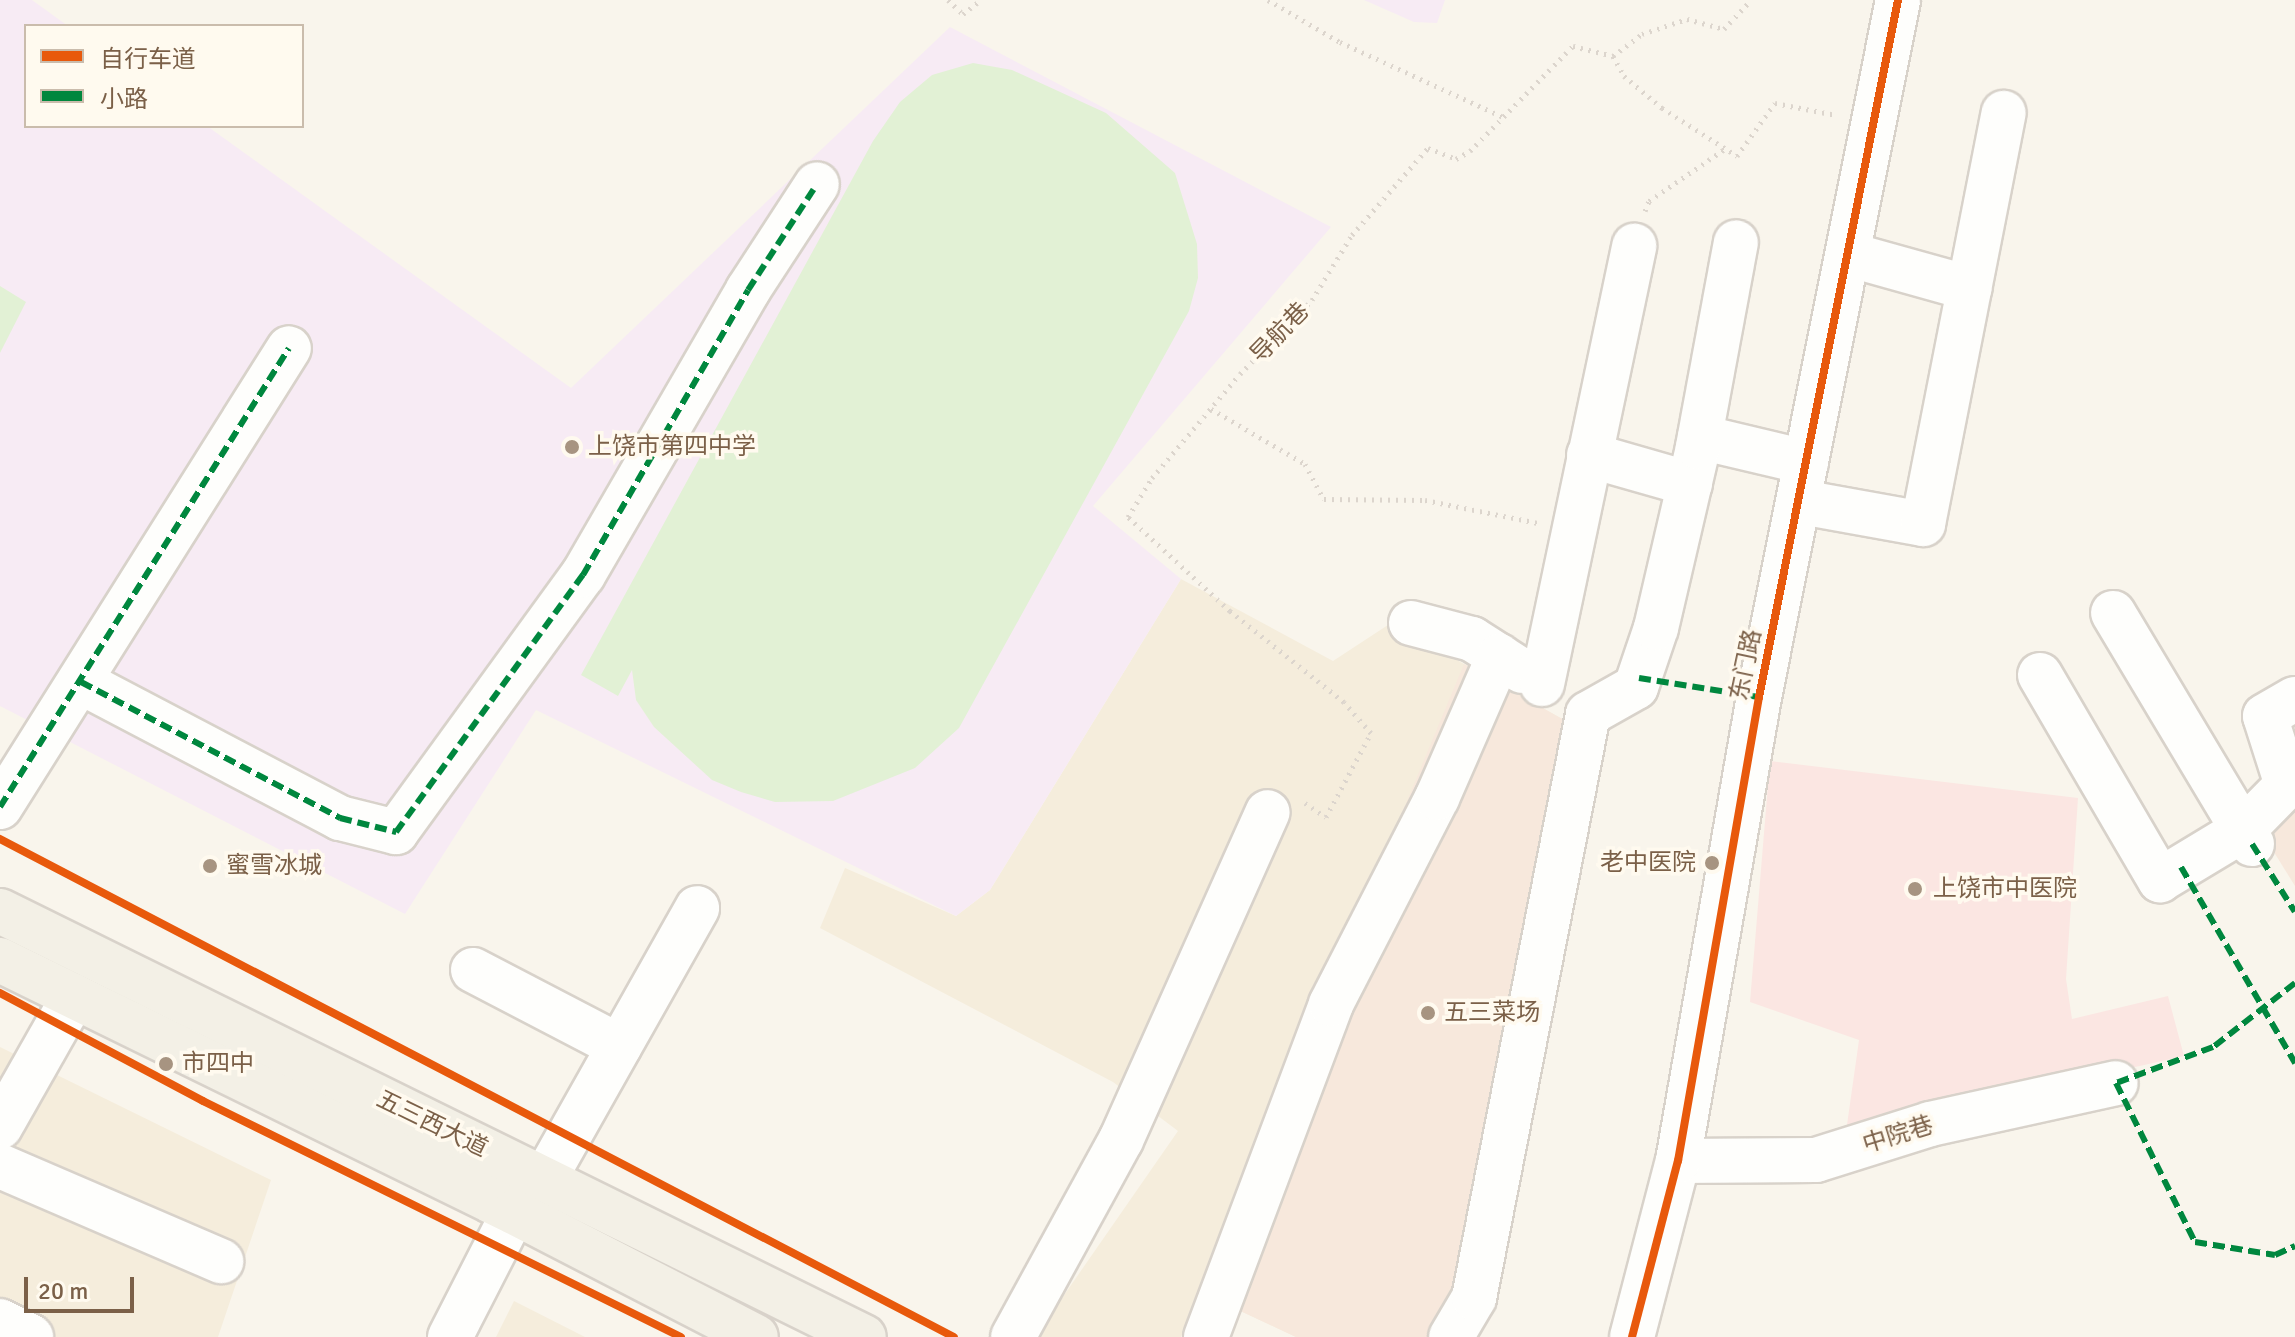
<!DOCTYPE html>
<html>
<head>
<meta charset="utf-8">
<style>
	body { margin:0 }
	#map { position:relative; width:2295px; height:1337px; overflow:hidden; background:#f9f5ec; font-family:Signika,"Noto Sans SC",sans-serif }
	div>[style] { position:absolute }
	.residential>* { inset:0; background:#f5eddc }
	.commercial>* { inset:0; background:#f7e8dc }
	.education>* { inset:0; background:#f7ebf4 }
	.medical>* { inset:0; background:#fbe6e2 }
	.green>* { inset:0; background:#e2f1d5 }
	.path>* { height:5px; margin-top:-2.5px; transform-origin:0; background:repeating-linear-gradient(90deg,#dcd5cd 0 2px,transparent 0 8px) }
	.roads { filter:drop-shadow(2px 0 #d8d2ca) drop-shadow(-2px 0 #d8d2ca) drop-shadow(0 2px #d8d2ca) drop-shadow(0 -2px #d8d2ca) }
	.minor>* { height:44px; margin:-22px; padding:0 22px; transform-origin:22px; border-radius:22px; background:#fefefc }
	.major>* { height:44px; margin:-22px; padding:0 22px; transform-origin:22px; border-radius:22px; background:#f3f0e6 }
	.quiet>* { height:6px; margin-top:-3px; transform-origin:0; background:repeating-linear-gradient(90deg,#00873e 0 12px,transparent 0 18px) }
	.cycleway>* { height:8px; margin:-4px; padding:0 4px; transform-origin:4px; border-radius:4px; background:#e8590c }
	.dots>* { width:22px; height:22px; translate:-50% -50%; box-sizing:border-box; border:4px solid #fffaef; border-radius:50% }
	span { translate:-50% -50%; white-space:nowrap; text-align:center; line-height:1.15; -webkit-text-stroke:7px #fffaef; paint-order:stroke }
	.street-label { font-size:24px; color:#7b6048 }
	.poi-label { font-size:24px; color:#7b6048 }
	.left { translate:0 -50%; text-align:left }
	.right { translate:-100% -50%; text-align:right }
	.legend { position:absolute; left:24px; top:24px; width:280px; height:104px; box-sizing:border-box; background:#fffaef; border:2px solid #cabcac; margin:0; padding:10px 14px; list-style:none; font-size:24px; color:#7b6048 }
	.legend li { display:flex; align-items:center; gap:16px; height:40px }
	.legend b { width:40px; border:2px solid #cabcac }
	.scale { position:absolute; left:24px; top:1277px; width:110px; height:36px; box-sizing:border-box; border:4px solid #7b6048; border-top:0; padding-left:10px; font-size:24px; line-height:28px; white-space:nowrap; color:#7b6048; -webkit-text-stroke:6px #fffaef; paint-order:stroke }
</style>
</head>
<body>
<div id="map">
	<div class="residential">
		<i style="clip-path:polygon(1181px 579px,1333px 661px,1391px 623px,1589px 734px,1477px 1337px,1296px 1337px,1202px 1293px,1181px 1337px,1035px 1337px,1178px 1131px,1113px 1082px,820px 928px,845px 868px,956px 916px,990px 890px)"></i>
		<i style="clip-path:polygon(0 1047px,271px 1180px,218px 1337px,0 1337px)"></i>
		<i style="clip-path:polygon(514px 1301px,585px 1337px,496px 1337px)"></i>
	</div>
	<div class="commercial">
		<i style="clip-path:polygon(1464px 664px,1589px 734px,1477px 1337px,1296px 1337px,1202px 1293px)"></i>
		<i style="clip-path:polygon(2295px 785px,2295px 886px,2264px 836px)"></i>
	</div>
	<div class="education">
		<i style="clip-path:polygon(0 0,32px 0,68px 26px,26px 26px,26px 126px,207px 126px,571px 388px,950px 27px,1331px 227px,1093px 506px,1181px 579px,990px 890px,956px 916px,536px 710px,405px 914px,0 706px)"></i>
		<i style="clip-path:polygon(1364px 0,1445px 0,1437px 23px,1414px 22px)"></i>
	</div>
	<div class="medical">
		<i style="clip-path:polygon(1770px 761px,2078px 798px,2066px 979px,2072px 1019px,2168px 996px,2184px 1056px,1846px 1132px,1859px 1040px,1750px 1002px)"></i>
	</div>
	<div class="green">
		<i style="clip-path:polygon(973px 63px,1012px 70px,1106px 113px,1175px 173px,1197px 244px,1198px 278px,1189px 311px,959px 728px,915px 768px,833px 801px,775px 802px,741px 792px,712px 780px,654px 727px,636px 700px,632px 670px,618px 696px,581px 675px,873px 141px,900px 102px,932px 75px)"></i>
		<i style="clip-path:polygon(0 286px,26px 302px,0 353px)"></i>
	</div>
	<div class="path">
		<i style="left:948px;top:0;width:21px;rotate:43deg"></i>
		<i style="left:963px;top:14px;width:23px;rotate:-38deg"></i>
		<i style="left:1268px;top:0;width:83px;rotate:30.3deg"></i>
		<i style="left:1340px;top:42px;width:182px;rotate:24.7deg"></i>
		<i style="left:1613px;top:56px;width:36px;rotate:-37deg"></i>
		<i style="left:1642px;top:34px;width:47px;rotate:-18.4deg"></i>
		<i style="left:1687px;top:19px;width:38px;rotate:15deg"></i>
		<i style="left:1724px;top:29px;width:40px;rotate:-47deg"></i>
		<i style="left:1645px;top:211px;width:11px;rotate:-68deg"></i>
		<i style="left:1649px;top:201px;width:93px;rotate:-34.5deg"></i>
		<i style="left:1211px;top:409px;width:109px;rotate:30.3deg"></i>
		<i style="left:1305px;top:464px;width:40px;rotate:62deg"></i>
		<i style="left:1324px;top:499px;width:101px;rotate:0.6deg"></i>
		<i style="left:1425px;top:500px;width:115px;rotate:11.5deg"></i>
		<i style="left:1305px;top:803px;width:25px;rotate:34deg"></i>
		<i style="left:1326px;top:817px;width:95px;rotate:-61.8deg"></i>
		<i style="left:1371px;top:733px;width:41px;rotate:-131.1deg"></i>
		<i style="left:1344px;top:702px;width:146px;rotate:-141.4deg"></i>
		<i style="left:1230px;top:611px;width:139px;rotate:-137.3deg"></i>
		<i style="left:1128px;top:517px;width:46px;rotate:-58.4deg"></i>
		<i style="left:1152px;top:478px;width:136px;rotate:-49.8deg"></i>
		<i style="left:1240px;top:374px;width:103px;rotate:-45.8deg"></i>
		<i style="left:1312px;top:300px;width:76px;rotate:-58.4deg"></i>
		<i style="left:1352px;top:235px;width:116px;rotate:-48.9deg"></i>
		<i style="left:1428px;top:148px;width:30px;rotate:21deg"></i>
		<i style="left:1456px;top:159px;width:16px;rotate:-30deg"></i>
		<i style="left:1470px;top:151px;width:147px;rotate:-45.6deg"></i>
		<i style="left:1573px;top:46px;width:41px;rotate:14deg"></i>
		<i style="left:1613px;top:56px;width:23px;rotate:61deg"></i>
		<i style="left:1624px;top:76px;width:50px;rotate:40.1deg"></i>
		<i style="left:1662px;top:108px;width:89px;rotate:32.6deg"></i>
		<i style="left:1737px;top:156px;width:65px;rotate:-54.4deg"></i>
		<i style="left:1775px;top:103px;width:62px;rotate:11.1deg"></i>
	</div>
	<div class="roads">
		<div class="minor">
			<i style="left:1851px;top:255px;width:123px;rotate:15.6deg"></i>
			<i style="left:1700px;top:437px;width:109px;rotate:13.3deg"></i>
			<i style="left:1589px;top:455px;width:105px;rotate:16deg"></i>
			<i style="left:1801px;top:502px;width:124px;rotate:10.2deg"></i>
			<i style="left:1923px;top:524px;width:419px;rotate:-78.9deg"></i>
			<i style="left:1411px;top:623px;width:63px;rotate:14.7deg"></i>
			<i style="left:1472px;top:639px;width:59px;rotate:32.6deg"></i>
			<i style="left:2040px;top:675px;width:238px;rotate:59.7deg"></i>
			<i style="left:2160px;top:880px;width:97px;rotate:-31.1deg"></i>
			<i style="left:2243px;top:830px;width:253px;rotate:-120.9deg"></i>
			<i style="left:81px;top:682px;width:293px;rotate:27.7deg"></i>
			<i style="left:340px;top:818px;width:58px;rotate:14deg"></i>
			<i style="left:396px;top:832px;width:318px;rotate:-54deg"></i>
			<i style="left:583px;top:575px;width:329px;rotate:-59.9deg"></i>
			<i style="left:748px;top:290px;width:126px;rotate:-56.9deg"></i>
			<i style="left:1542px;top:684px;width:448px;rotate:-78.1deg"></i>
			<i style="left:0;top:807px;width:542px;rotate:-57.8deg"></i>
			<i style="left:2252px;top:844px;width:17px;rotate:-123deg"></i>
			<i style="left:2243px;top:830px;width:63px;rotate:-45.6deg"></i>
			<i style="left:2287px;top:785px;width:72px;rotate:-107.7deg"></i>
			<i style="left:2265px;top:716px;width:34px;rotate:-30deg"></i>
			<i style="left:473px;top:970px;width:165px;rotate:27.5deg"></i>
			<i style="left:0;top:1127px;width:150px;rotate:-60.5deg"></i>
			<i style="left:1678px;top:1161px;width:138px;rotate:-0.4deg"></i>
			<i style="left:1816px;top:1160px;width:120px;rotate:-17.5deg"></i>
			<i style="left:1930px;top:1124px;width:190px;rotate:-12.4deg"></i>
			<i style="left:0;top:1166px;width:241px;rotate:23.3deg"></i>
			<i style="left:544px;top:1180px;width:312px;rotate:-60.6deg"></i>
			<i style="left:0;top:1321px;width:35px;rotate:27deg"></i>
			<i style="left:450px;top:1337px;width:140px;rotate:-62.9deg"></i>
			<i style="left:1013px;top:1337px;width:225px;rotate:-61.3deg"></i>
			<i style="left:1121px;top:1140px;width:359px;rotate:-65.9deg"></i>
			<i style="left:1206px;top:1337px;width:356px;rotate:-69.4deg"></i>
			<i style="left:1331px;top:1004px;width:232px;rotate:-62.8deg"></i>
			<i style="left:1437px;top:798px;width:155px;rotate:-66.4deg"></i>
			<i style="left:1451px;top:1337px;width:45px;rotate:-59.5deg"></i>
			<i style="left:1474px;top:1298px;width:595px;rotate:-78.95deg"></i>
			<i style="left:1588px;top:714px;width:55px;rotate:-29.4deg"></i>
			<i style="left:1636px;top:687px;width:62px;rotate:-71.3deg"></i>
			<i style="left:1656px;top:628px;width:186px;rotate:-76.9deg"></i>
			<i style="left:1698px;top:447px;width:208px;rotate:-79.5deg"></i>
			<i style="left:1632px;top:1337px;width:182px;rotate:-75.4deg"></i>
			<i style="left:1678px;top:1161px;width:471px;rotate:-80.1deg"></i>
			<i style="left:1759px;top:697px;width:711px;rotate:-78.72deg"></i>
		</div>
		<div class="major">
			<i style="left:0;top:911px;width:963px;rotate:26.25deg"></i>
			<i style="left:0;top:960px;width:572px;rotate:26.12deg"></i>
			<i style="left:514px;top:1212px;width:272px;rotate:27.3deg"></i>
		</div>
	</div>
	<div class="quiet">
		<i style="left:1639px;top:678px;width:121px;rotate:9deg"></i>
		<i style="left:81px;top:682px;width:293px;rotate:27.7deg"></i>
		<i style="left:340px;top:818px;width:58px;rotate:14deg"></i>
		<i style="left:396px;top:832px;width:318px;rotate:-54deg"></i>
		<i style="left:583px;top:575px;width:329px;rotate:-59.9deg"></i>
		<i style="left:748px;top:290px;width:126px;rotate:-56.9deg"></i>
		<i style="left:0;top:807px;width:542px;rotate:-57.8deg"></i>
		<i style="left:2252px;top:844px;width:80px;rotate:57.7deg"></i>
		<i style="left:2181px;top:867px;width:227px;rotate:59.8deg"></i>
		<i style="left:2295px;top:983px;width:104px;rotate:142deg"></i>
		<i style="left:2213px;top:1047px;width:103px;rotate:159.6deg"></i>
		<i style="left:2116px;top:1083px;width:178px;rotate:63.6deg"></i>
		<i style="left:2195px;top:1242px;width:81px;rotate:9.2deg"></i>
		<i style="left:2275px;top:1255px;width:22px;rotate:-24deg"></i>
	</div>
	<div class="cycleway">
		<i style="left:0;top:839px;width:1076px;rotate:27.57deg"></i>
		<i style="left:0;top:993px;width:230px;rotate:28deg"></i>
		<i style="left:203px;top:1101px;width:533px;rotate:26.28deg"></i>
		<i style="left:1632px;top:1337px;width:182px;rotate:-75.4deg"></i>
		<i style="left:1678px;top:1161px;width:471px;rotate:-80.1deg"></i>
		<i style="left:1759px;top:697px;width:711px;rotate:-78.72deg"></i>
	</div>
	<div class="dots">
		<i style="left:572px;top:447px;background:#a79481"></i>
		<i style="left:1712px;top:863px;background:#a79481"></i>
		<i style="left:210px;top:866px;background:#a79481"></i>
		<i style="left:1915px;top:889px;background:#a79481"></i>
		<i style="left:1428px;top:1013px;background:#a79481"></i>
		<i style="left:166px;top:1064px;background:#a79481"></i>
	</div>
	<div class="street-label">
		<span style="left:1280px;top:333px;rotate:-46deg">导航巷</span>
		<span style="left:1746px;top:665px;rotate:-78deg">东门路</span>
		<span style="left:432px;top:1124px;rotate:26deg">五三西大道</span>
		<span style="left:1898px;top:1135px;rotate:-17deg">中院巷</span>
	</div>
	<div class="poi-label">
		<span class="left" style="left:588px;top:447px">上饶市第四中学</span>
		<span class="right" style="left:1696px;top:863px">老中医院</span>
		<span class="left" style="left:226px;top:866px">蜜雪冰城</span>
		<span class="left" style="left:1933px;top:889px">上饶市中医院</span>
		<span class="left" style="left:1444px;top:1013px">五三菜场</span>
		<span class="left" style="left:182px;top:1064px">市四中</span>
	</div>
	<ul class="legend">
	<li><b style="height:10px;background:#e8590c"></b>自行车道</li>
	<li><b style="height:10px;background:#00873e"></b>小路</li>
	</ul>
	<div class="scale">20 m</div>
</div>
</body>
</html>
